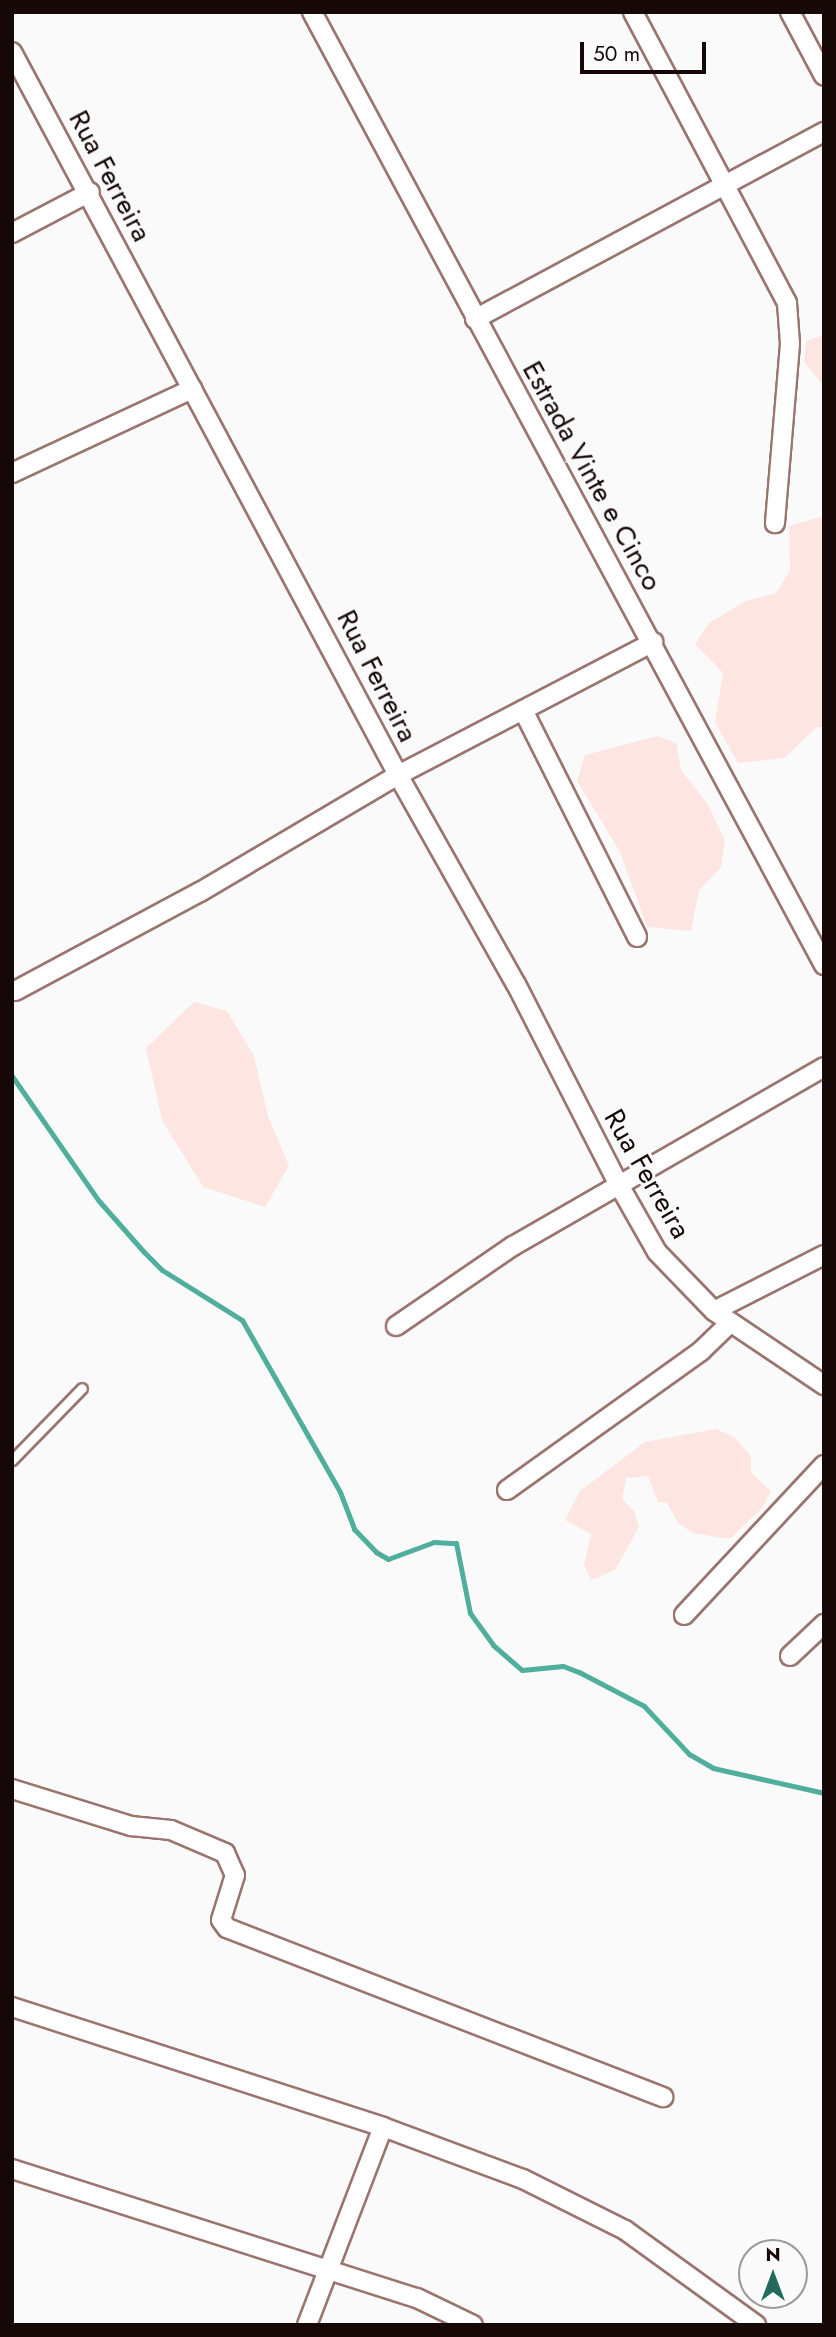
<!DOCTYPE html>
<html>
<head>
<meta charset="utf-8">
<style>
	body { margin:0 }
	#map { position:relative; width:836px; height:2337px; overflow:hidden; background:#fafafa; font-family:Jost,sans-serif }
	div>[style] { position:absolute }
	.green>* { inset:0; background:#fde6e2 }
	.stream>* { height:5px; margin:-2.5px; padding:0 2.5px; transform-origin:2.5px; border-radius:2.5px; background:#4fae9c }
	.roads { filter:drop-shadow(2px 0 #9a756f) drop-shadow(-2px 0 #9a756f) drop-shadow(0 2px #9a756f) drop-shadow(0 -2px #9a756f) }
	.lane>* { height:9px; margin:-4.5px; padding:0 4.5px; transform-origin:4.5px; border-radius:4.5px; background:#fff }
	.street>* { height:18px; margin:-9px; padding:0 9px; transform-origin:9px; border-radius:9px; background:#fff }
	span { translate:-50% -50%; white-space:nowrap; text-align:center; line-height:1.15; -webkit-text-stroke:6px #fafafa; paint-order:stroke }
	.street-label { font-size:28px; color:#150806 }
	.frame { position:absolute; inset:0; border:14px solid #150806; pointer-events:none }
	.north { position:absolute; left:738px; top:2239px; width:70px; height:70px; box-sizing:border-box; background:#fafafa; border:2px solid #9e9998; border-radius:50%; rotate:0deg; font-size:19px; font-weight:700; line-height:28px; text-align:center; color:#150806 }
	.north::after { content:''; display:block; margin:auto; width:24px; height:32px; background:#23695c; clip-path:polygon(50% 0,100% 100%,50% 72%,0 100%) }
	.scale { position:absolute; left:580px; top:42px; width:126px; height:32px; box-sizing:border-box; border:4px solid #150806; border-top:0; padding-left:9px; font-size:21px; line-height:24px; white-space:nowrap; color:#150806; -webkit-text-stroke:5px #fafafa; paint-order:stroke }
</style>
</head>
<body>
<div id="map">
	<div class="green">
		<i style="clip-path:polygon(824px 335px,824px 387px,804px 361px,806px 341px)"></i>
		<i style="clip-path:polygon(824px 516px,824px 727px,817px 727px,784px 758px,738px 763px,715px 722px,723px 673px,695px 644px,709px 623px,746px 601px,776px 593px,790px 571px,789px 526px)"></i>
		<i style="clip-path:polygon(657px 736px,676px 743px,681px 770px,707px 803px,725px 840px,721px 867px,699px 890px,691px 931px,647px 927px,620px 852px,577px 781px,585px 755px)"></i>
		<i style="clip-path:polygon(194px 1002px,227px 1011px,254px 1056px,268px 1116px,289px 1166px,265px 1207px,203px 1187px,162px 1120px,146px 1048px)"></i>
		<i style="clip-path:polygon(716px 1429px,735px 1438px,751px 1456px,751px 1473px,771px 1491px,763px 1507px,730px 1539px,693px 1533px,678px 1523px,667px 1503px,658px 1502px,648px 1476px,626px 1478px,622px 1499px,634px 1511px,639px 1527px,615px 1570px,591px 1580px,584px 1565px,591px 1534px,565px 1520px,580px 1491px,645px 1442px)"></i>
	</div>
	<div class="stream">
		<i style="left:12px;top:1076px;width:152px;rotate:55.2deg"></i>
		<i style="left:99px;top:1201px;width:68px;rotate:48.6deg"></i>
		<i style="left:144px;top:1252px;width:25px;rotate:45deg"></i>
		<i style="left:162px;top:1270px;width:94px;rotate:32deg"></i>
		<i style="left:242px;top:1320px;width:198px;rotate:60.3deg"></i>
		<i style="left:340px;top:1492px;width:40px;rotate:69deg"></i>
		<i style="left:354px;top:1529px;width:32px;rotate:46deg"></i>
		<i style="left:376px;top:1552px;width:14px;rotate:30deg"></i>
		<i style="left:388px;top:1559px;width:49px;rotate:-20.3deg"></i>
		<i style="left:434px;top:1542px;width:22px;rotate:3deg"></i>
		<i style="left:456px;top:1543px;width:71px;rotate:78.7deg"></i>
		<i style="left:470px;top:1613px;width:39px;rotate:54deg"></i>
		<i style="left:493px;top:1645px;width:38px;rotate:41deg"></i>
		<i style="left:522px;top:1670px;width:41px;rotate:-5.6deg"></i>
		<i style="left:563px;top:1666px;width:17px;rotate:21deg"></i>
		<i style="left:579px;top:1672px;width:73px;rotate:27.6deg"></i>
		<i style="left:644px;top:1706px;width:66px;rotate:46.8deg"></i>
		<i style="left:689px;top:1754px;width:28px;rotate:30deg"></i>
		<i style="left:713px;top:1768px;width:114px;rotate:12.7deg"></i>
	</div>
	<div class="roads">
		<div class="lane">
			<i style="left:12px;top:1460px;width:100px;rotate:-45.8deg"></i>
		</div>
		<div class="street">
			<i style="left:312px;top:12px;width:1082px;rotate:61.75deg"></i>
			<i style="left:633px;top:12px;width:329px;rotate:62.1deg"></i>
			<i style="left:787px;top:303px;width:41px;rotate:85.8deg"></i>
			<i style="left:790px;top:344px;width:180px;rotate:94.8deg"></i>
			<i style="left:790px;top:12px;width:72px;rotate:62deg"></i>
			<i style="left:12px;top:52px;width:820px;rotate:61.9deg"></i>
			<i style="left:398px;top:775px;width:240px;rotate:60.6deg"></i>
			<i style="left:516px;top:984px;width:226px;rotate:62.9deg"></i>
			<i style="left:619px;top:1185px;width:77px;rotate:60.4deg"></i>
			<i style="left:657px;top:1252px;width:82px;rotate:46deg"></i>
			<i style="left:12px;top:233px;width:88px;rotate:-27.7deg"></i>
			<i style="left:475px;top:319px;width:396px;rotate:-28.2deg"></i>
			<i style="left:12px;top:473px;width:199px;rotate:-25deg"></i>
			<i style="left:523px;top:710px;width:254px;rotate:63.3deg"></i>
			<i style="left:15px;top:991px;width:210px;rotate:-28.2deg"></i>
			<i style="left:200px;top:892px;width:230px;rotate:-30.6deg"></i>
			<i style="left:398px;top:775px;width:288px;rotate:-27.5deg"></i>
			<i style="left:824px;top:1255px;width:123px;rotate:153deg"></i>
			<i style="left:714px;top:1311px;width:133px;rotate:33.9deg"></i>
			<i style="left:396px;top:1326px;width:142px;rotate:-34.4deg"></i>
			<i style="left:513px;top:1246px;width:359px;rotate:-29.9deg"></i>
			<i style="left:507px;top:1490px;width:239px;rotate:-35.6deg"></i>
			<i style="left:701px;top:1351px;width:40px;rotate:-44deg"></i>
			<i style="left:684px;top:1615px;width:205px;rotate:-47deg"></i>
			<i style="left:790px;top:1656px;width:47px;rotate:-43.3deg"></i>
			<i style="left:12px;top:1789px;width:125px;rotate:17.3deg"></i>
			<i style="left:131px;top:1826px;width:40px;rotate:5.7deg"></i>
			<i style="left:171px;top:1830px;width:59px;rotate:23.1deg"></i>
			<i style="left:225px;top:1853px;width:24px;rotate:66deg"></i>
			<i style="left:235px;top:1875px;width:47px;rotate:107.3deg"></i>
			<i style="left:221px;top:1920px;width:10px;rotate:53deg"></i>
			<i style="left:227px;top:1928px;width:468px;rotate:21.2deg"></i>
			<i style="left:12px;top:2007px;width:390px;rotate:17.9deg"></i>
			<i style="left:383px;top:2127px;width:149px;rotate:20.4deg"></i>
			<i style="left:523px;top:2179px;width:114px;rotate:26.6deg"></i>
			<i style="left:625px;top:2230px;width:162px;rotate:35.9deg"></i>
			<i style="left:12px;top:2169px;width:425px;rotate:17.7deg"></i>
			<i style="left:417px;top:2298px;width:62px;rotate:25.7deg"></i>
			<i style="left:307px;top:2325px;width:212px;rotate:-69deg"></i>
		</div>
	</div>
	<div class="street-label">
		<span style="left:110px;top:176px;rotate:62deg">Rua Ferreira</span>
		<span style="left:592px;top:476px;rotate:61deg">Estrada Vinte e Cinco</span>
		<span style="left:377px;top:676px;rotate:63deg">Rua Ferreira</span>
		<span style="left:647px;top:1174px;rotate:60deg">Rua Ferreira</span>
	</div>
	<div class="frame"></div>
	<div class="north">N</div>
	<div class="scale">50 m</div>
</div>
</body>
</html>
